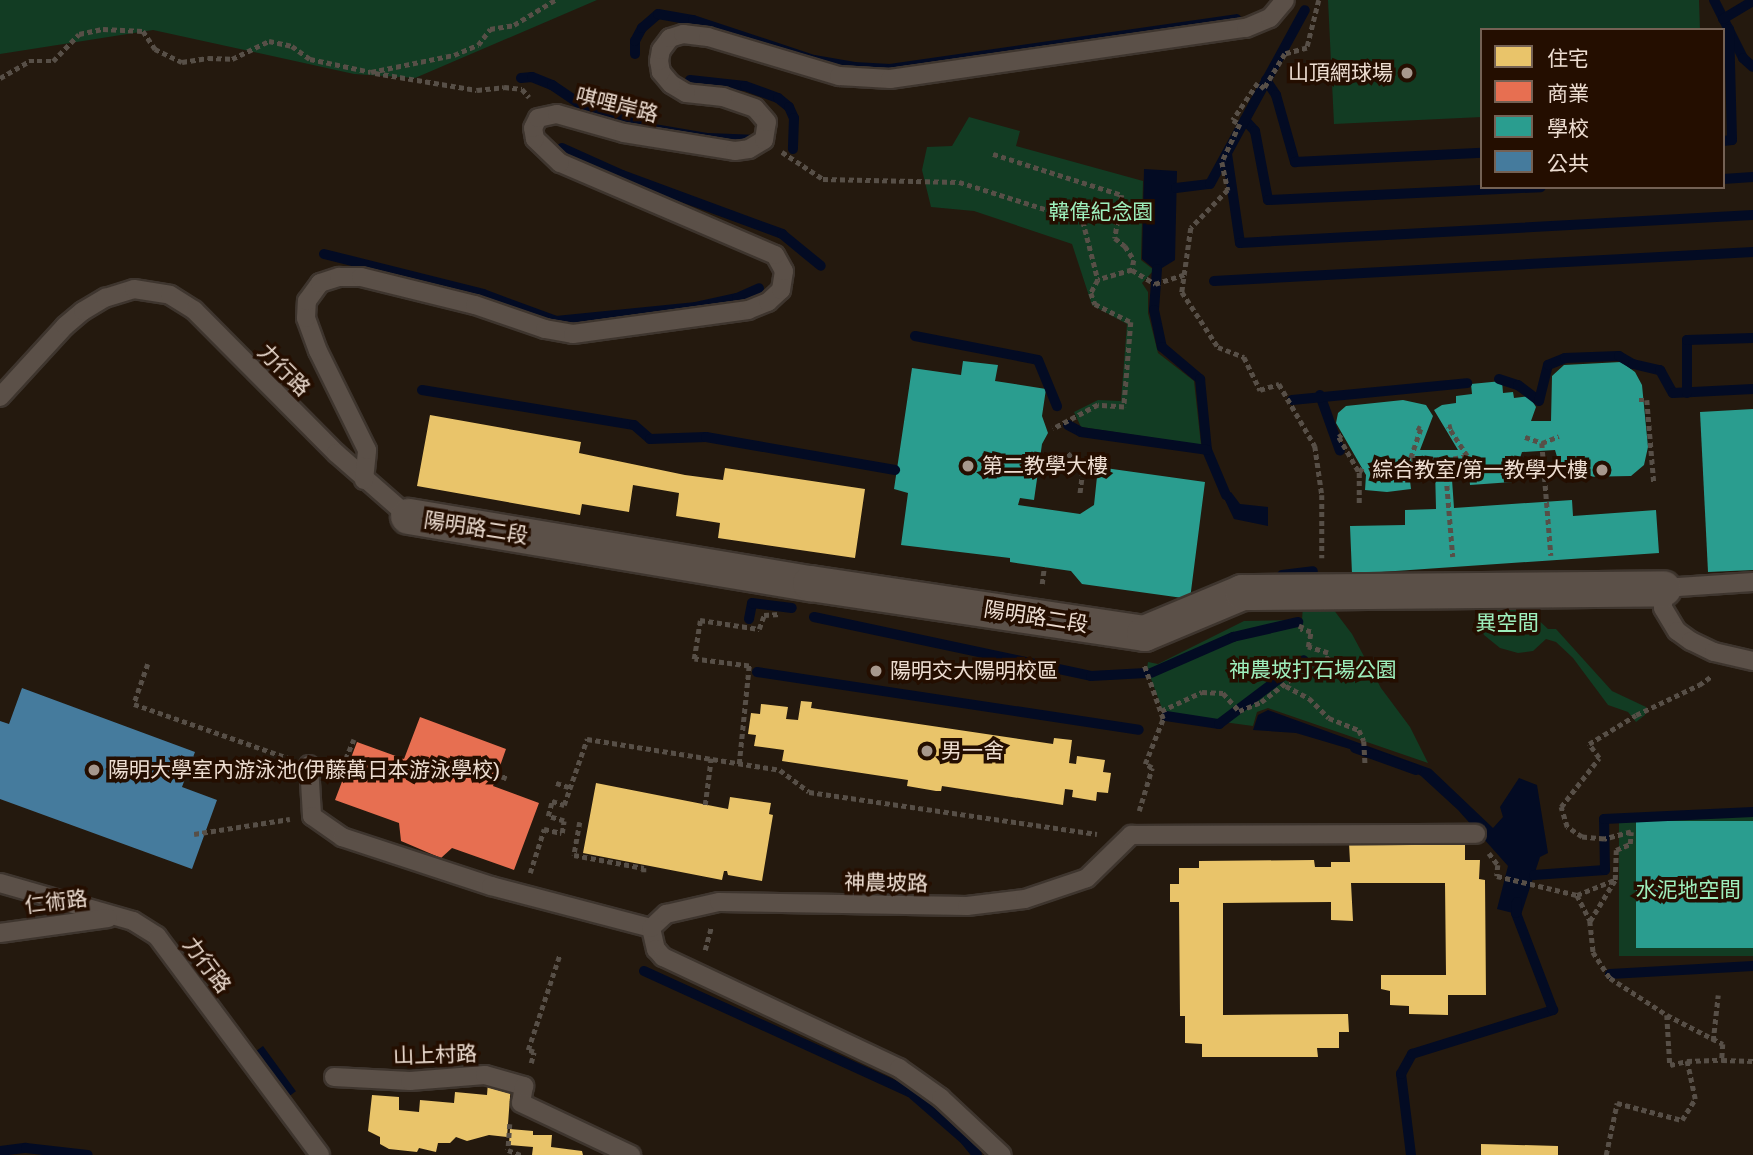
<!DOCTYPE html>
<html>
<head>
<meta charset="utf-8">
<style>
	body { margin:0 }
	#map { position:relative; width:1753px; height:1155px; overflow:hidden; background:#24190e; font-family:Arial,"Noto Sans TC",sans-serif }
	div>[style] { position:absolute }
	.green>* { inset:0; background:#123c23; transform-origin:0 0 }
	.water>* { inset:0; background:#030b23; transform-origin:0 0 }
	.homes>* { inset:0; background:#e9c46a }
	.shops>* { inset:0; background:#e76f51 }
	.schools>* { inset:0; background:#2a9d8f; transform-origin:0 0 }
	.public>* { inset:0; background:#457b9d }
	.stream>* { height:10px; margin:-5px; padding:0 5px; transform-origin:5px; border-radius:5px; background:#030b23 }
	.path>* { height:4.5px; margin-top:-2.25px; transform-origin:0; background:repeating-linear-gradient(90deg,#574f47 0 5px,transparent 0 8.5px) }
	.roads { filter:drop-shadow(2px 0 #3e352e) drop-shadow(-2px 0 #3e352e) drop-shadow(0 2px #3e352e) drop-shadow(0 -2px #3e352e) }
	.lane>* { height:18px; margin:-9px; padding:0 9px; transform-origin:9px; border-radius:9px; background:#5b5048 }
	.street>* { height:35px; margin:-17.5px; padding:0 17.5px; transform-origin:17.5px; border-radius:17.5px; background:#5b5048 }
	.dots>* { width:19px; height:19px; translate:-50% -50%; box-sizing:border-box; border:4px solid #240e00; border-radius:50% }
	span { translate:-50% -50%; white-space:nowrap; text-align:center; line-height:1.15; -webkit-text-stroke:7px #240e00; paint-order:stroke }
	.poi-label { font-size:21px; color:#edddd1 }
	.right { translate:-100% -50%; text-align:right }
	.left { translate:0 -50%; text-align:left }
	.street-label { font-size:21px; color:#edddd1 }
	.park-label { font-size:21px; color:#9eefbc }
	.legend { position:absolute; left:1480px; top:28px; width:245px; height:161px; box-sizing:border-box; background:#240e00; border:2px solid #746154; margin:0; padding:9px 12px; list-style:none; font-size:21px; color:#edddd1 }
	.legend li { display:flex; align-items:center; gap:14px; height:35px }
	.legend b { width:35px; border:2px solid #746154 }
</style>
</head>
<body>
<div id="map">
	<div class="green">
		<i style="clip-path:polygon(0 0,597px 0,415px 78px,354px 74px,153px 30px,0 54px)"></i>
		<i style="clip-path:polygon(1328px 0,1699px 0,1700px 30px,1482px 30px,1482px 117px,1334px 124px)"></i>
		<i style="clip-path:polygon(969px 117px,1020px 131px,1016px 146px,1143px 181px,1141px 260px,1154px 270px,1142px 283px,1148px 292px,1148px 313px,1158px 353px,1194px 381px,1201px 445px,1081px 427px,1074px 412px,1098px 400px,1121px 401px,1127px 324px,1092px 305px,1072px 244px,974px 211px,931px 207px,922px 170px,927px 147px,952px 146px)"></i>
		<i style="clip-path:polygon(1534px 597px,1536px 611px,1532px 614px,1548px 629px,1556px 629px,1612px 691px,1646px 707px,1645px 715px,1636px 722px,1628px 712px,1608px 705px,1573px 658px,1556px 642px,1546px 639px,1533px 651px,1518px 653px,1500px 648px,1484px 635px,1480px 627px,1478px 599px)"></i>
		<i style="clip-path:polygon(1327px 601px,1352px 634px,1381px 688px,1410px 727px,1428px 763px,1268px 708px,1257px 712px,1253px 726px,1164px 714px,1147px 668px,1148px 662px,1158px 664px,1244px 621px,1302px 620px,1303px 605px)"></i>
		<i style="left:1753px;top:817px;width:139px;height:134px;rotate:90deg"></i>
	</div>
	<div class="water">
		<i style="clip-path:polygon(1144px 169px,1177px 171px,1175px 260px,1162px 268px,1154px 269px,1142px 259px)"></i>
		<i style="clip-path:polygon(1231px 492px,1240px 504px,1268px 507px,1268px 526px,1234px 519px,1223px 496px)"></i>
		<i style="clip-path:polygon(1268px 710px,1431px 769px,1493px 828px,1503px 817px,1500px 807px,1519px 778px,1537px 785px,1548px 853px,1540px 857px,1521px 915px,1497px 909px,1508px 866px,1458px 810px,1421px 776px,1391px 757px,1372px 751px,1360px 752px,1296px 733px,1253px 730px,1258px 715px)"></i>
		<i style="left:263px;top:1046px;width:56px;height:29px;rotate:54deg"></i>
	</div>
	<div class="homes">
		<i style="clip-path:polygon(430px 415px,581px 442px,579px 453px,685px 475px,723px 480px,725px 468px,865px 489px,855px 558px,718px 538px,720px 523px,676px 516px,679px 493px,633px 485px,629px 512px,582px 504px,580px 515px,417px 486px)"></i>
		<i style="clip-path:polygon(801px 701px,812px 702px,811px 708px,1053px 744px,1054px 738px,1072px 740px,1069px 763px,1076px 764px,1077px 756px,1105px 760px,1103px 772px,1111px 773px,1108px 793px,1097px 792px,1096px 801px,1072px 797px,1073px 790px,1065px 789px,1063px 805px,942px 786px,941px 791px,936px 791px,907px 786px,908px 780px,782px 761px,784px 750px,754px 746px,756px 735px,748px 734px,751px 713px,760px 714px,761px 704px,788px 707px,786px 719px,798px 720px)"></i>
		<i style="clip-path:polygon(596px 783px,728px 809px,730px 797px,771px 803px,769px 814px,773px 815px,762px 881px,728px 875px,727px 871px,724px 871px,722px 880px,583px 853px)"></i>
		<i style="clip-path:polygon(1465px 841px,1465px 860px,1480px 860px,1479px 879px,1485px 880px,1486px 995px,1448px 995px,1448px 1015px,1409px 1014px,1409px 1006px,1390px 1005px,1390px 991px,1381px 989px,1381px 975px,1446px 975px,1445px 883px,1351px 883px,1353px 921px,1331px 920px,1331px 902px,1223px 903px,1223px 1015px,1348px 1014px,1349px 1032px,1339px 1032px,1339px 1048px,1317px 1048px,1318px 1057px,1202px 1057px,1202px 1044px,1185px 1043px,1185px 1016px,1180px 1016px,1179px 902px,1170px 902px,1170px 884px,1179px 884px,1179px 868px,1199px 868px,1199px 861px,1314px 860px,1315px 867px,1331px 867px,1331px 862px,1350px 862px,1349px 843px)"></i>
		<i style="clip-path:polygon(488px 1082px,511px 1084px,507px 1137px,489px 1135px,467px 1141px,456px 1137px,450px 1143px,438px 1143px,436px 1152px,419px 1148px,417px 1152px,389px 1149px,380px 1144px,380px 1137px,368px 1131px,372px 1095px,399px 1097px,399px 1110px,419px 1112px,420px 1100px,454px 1103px,455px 1092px,487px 1095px)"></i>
		<i style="clip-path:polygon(510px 1129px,533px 1131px,533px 1135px,552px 1135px,551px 1147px,582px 1151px,583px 1155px,532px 1155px,533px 1147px,509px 1145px)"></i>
		<i style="clip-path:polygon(1481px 1144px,1558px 1146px,1558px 1155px,1481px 1155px)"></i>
	</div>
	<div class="shops">
		<i style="clip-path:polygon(420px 717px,506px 749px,493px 786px,539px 803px,514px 870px,452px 848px,441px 858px,401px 841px,399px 823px,335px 800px,357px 742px,404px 759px)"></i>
	</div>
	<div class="schools">
		<i style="clip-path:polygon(963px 361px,998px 365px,995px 381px,1046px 389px,1042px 416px,1048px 433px,1042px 444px,1034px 500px,1020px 498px,1018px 505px,1080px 514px,1094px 505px,1098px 467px,1205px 482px,1190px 599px,1082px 584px,1071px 571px,1010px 562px,1010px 558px,901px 545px,908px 493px,894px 489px,912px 368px,961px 375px)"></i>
		<i style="clip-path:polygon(1621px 362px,1635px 372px,1642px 385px,1648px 447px,1644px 465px,1631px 476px,1578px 477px,1560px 467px,1555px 450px,1522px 452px,1512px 482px,1470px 485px,1468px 464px,1451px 465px,1454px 508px,1572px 500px,1573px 516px,1656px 510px,1659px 553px,1352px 574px,1350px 526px,1405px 525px,1405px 510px,1436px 509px,1435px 468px,1415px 468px,1409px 472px,1411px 489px,1387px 492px,1365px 490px,1366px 475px,1336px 423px,1338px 413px,1346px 406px,1403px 400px,1426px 405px,1433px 416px,1420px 450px,1458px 450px,1434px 410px,1442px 405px,1456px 403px,1456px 396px,1472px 394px,1471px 384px,1502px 381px,1503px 393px,1513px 392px,1514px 398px,1529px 396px,1536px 407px,1531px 421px,1551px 421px,1552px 376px,1564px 365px)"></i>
		<i style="clip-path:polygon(1753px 409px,1753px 570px,1708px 572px,1700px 412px)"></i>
		<i style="left:1753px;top:821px;width:127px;height:117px;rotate:90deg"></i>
	</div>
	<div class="public">
		<i style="clip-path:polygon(22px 688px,195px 752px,182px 787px,217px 800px,192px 869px,0 799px,0 721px,9px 724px)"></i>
	</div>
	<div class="stream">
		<i style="left:1714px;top:0;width:65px;rotate:63.4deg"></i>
		<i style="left:1743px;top:58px;width:13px;rotate:42deg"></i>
		<i style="left:1723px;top:19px;width:35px;rotate:-31deg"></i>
		<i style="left:635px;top:54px;width:13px;rotate:-90deg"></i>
		<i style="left:635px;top:41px;width:15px;rotate:-62deg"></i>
		<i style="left:642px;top:28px;width:21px;rotate:-41deg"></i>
		<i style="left:658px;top:14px;width:36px;rotate:10deg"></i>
		<i style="left:693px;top:20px;width:127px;rotate:18.3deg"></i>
		<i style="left:814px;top:60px;width:41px;rotate:9.9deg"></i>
		<i style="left:854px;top:67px;width:36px;rotate:3deg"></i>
		<i style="left:890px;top:69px;width:350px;rotate:-8.2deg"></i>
		<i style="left:521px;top:78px;width:11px;rotate:-5deg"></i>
		<i style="left:532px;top:77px;width:22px;rotate:22deg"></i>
		<i style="left:552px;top:85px;width:41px;rotate:34.1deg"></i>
		<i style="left:586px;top:108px;width:65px;rotate:17.9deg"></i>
		<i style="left:648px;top:128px;width:61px;rotate:9.5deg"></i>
		<i style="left:708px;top:138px;width:49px;rotate:2.3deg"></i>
		<i style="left:690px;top:80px;width:55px;rotate:6.2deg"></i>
		<i style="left:745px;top:86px;width:35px;rotate:20deg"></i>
		<i style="left:778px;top:98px;width:14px;rotate:39deg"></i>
		<i style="left:789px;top:107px;width:12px;rotate:66deg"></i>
		<i style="left:794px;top:118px;width:31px;rotate:92deg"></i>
		<i style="left:1266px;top:80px;width:18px;rotate:56deg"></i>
		<i style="left:1276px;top:95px;width:70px;rotate:74.2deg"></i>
		<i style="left:1295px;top:162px;width:187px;rotate:-2.8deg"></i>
		<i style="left:1245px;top:120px;width:15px;rotate:48deg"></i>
		<i style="left:1255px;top:131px;width:70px;rotate:79.3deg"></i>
		<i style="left:1268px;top:200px;width:273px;rotate:-2.7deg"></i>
		<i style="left:1723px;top:141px;width:9px;rotate:-6deg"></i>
		<i style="left:1732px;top:140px;width:111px;rotate:-91.5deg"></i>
		<i style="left:562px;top:148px;width:66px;rotate:24.2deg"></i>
		<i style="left:622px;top:175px;width:171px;rotate:20.2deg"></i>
		<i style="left:782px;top:234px;width:50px;rotate:39.4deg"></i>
		<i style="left:1227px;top:154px;width:90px;rotate:81.7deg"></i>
		<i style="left:1240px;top:243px;width:514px;rotate:-3.12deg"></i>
		<i style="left:1723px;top:179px;width:30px;rotate:-4deg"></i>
		<i style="left:1176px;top:188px;width:34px;rotate:-7deg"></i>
		<i style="left:1210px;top:184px;width:198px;rotate:-61.4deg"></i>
		<i style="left:324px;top:254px;width:164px;rotate:14.1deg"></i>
		<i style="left:483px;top:294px;width:78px;rotate:20.3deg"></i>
		<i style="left:556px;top:321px;width:141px;rotate:-5.7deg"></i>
		<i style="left:696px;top:307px;width:42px;rotate:-12.4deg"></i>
		<i style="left:737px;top:298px;width:24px;rotate:-24deg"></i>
		<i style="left:1157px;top:269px;width:41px;rotate:94.2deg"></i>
		<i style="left:1154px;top:310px;width:38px;rotate:78deg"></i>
		<i style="left:1162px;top:347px;width:50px;rotate:40.1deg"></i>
		<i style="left:1200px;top:379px;width:71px;rotate:84.4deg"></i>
		<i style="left:1207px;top:450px;width:49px;rotate:67.1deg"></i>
		<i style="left:1214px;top:281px;width:540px;rotate:-3.08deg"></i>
		<i style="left:915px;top:336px;width:125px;rotate:11deg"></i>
		<i style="left:1038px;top:360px;width:50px;rotate:67.6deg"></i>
		<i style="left:1499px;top:379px;width:20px;rotate:18deg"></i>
		<i style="left:1518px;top:385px;width:26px;rotate:37deg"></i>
		<i style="left:1539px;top:401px;width:37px;rotate:-76deg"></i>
		<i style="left:1548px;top:365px;width:18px;rotate:-22deg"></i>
		<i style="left:1565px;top:358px;width:54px;rotate:-2.1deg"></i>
		<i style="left:1619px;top:356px;width:16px;rotate:30deg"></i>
		<i style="left:1633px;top:364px;width:28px;rotate:13deg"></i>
		<i style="left:1660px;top:370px;width:26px;rotate:61deg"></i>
		<i style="left:1673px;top:393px;width:80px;rotate:-2.9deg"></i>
		<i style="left:422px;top:390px;width:215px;rotate:9.4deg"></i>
		<i style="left:634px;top:425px;width:21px;rotate:41deg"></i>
		<i style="left:650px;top:439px;width:56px;rotate:-2deg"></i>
		<i style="left:706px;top:437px;width:192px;rotate:9.9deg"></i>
		<i style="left:1687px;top:393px;width:53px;rotate:-90deg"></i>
		<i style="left:1687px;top:340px;width:66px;rotate:-1.7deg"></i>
		<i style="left:1320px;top:395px;width:59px;rotate:70.3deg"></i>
		<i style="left:1292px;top:400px;width:176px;rotate:-5.5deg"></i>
		<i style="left:1068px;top:425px;width:15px;rotate:28deg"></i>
		<i style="left:1081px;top:432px;width:127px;rotate:8.1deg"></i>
		<i style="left:1282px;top:575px;width:31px;rotate:-7deg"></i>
		<i style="left:814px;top:617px;width:283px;rotate:12deg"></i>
		<i style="left:1091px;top:676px;width:55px;rotate:-3.1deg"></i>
		<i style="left:749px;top:619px;width:16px;rotate:-79deg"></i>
		<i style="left:752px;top:603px;width:40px;rotate:7.1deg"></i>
		<i style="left:757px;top:672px;width:386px;rotate:8.6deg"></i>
		<i style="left:1151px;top:673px;width:90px;rotate:-23.7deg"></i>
		<i style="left:1233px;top:637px;width:67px;rotate:-13deg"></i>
		<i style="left:1166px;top:716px;width:54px;rotate:8.6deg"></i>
		<i style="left:1219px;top:724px;width:106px;rotate:-37deg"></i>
		<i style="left:1355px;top:748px;width:65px;rotate:19.8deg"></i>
		<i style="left:1534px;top:875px;width:71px;rotate:-4deg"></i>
		<i style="left:1605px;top:870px;width:51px;rotate:-91.1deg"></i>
		<i style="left:1604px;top:819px;width:149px;rotate:-2.7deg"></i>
		<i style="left:644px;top:971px;width:292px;rotate:24.5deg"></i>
		<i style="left:910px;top:1092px;width:73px;rotate:41.1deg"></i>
		<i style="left:965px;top:1140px;width:19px;rotate:51deg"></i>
		<i style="left:1610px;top:974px;width:143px;rotate:-3.2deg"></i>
		<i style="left:0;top:1151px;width:26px;rotate:-7deg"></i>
		<i style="left:26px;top:1148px;width:62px;rotate:6.4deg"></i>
		<i style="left:1411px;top:1155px;width:82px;rotate:-97deg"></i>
		<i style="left:1401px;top:1074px;width:23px;rotate:-61deg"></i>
		<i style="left:1412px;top:1054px;width:148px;rotate:-17.3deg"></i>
		<i style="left:1553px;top:1010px;width:104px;rotate:-110.9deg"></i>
		<i style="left:1516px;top:913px;width:11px;rotate:-85deg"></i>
	</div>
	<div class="path">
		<i style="left:1319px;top:0;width:49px;rotate:104deg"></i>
		<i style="left:1307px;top:48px;width:23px;rotate:165deg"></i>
		<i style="left:1285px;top:54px;width:41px;rotate:121deg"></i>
		<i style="left:1264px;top:89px;width:8px;rotate:-135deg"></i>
		<i style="left:1258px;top:83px;width:45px;rotate:124deg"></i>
		<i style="left:1233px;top:120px;width:8px;rotate:30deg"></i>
		<i style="left:1240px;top:124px;width:42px;rotate:115.3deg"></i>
		<i style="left:1222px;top:162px;width:29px;rotate:78deg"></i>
		<i style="left:1228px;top:190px;width:53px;rotate:134.2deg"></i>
		<i style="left:1191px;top:228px;width:65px;rotate:98deg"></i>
		<i style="left:1182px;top:292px;width:66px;rotate:56.8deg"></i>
		<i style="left:1218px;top:347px;width:28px;rotate:21deg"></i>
		<i style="left:1244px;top:357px;width:37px;rotate:64deg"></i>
		<i style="left:1260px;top:390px;width:20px;rotate:-18deg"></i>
		<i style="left:1279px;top:384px;width:72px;rotate:59.9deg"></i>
		<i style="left:1315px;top:446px;width:49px;rotate:81.9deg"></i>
		<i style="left:1322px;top:495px;width:63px;rotate:90deg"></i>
		<i style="left:375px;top:73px;width:103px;rotate:9.5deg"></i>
		<i style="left:477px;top:90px;width:27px;rotate:-6deg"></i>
		<i style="left:504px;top:87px;width:18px;rotate:6deg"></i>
		<i style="left:522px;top:89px;width:11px;rotate:49deg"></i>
		<i style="left:0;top:78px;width:34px;rotate:-30deg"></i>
		<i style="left:29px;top:61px;width:24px"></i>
		<i style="left:53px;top:61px;width:37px;rotate:-46deg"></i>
		<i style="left:79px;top:34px;width:25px;rotate:-12deg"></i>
		<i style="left:103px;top:29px;width:40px;rotate:2.9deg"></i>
		<i style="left:143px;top:31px;width:22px;rotate:56deg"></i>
		<i style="left:155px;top:49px;width:30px;rotate:26deg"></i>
		<i style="left:182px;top:62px;width:26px;rotate:-9deg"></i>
		<i style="left:208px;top:58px;width:24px;rotate:2deg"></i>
		<i style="left:232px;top:59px;width:41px;rotate:-25.9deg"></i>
		<i style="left:269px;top:41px;width:24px;rotate:12deg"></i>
		<i style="left:292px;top:46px;width:22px;rotate:36deg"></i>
		<i style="left:310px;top:59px;width:62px;rotate:12deg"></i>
		<i style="left:371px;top:72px;width:85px;rotate:-11.6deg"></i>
		<i style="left:454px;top:55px;width:26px;rotate:-23deg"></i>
		<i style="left:478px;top:45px;width:20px;rotate:-53deg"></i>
		<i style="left:490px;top:29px;width:24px;rotate:-9deg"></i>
		<i style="left:514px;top:25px;width:48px;rotate:-31.4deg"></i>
		<i style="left:782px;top:152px;width:49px;rotate:33.4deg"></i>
		<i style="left:823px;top:179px;width:136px;rotate:1.3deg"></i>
		<i style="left:959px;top:182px;width:130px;rotate:17.5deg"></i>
		<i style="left:1083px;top:221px;width:61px;rotate:75.7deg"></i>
		<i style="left:993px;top:154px;width:135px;rotate:17.6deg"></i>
		<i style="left:1122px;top:195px;width:44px;rotate:99.2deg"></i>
		<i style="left:1115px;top:238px;width:13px;rotate:39deg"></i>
		<i style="left:1125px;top:246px;width:17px;rotate:57deg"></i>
		<i style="left:1134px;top:260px;width:10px;rotate:101deg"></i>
		<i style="left:1132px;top:270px;width:35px;rotate:164deg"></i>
		<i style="left:1098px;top:280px;width:15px;rotate:118deg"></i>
		<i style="left:1091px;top:293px;width:12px;rotate:70deg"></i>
		<i style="left:1095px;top:304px;width:40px;rotate:26.6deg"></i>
		<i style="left:1131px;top:322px;width:85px;rotate:94.7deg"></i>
		<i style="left:1124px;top:407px;width:26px;rotate:-176deg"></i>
		<i style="left:1098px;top:405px;width:51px;rotate:151.9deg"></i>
		<i style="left:1083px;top:220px;width:36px;rotate:-16deg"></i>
		<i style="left:1132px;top:270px;width:27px;rotate:31deg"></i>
		<i style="left:1155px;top:284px;width:32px;rotate:-18deg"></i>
		<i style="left:1639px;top:400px;width:8px"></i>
		<i style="left:1647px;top:400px;width:84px;rotate:85.2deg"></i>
		<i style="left:1417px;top:427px;width:4px;rotate:27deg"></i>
		<i style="left:1421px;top:429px;width:31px;rotate:109deg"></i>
		<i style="left:1411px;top:458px;width:34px;rotate:3deg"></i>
		<i style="left:1445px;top:460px;width:22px;rotate:-10deg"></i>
		<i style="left:1467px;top:456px;width:35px;rotate:-123deg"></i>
		<i style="left:1448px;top:427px;width:4px;rotate:-14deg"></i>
		<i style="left:1342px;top:435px;width:4px;rotate:146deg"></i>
		<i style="left:1339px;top:437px;width:40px;rotate:60.3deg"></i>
		<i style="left:1525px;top:437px;width:18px;rotate:19deg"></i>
		<i style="left:1542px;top:443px;width:18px;rotate:-22deg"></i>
		<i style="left:1542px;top:443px;width:113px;rotate:85.4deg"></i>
		<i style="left:1068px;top:453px;width:23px;rotate:50deg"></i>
		<i style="left:1083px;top:471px;width:24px;rotate:97deg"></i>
		<i style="left:1445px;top:460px;width:97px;rotate:85.3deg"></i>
		<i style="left:1359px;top:503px;width:31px;rotate:-90deg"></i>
		<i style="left:1359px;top:472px;width:8px;rotate:-50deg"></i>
		<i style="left:1042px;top:584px;width:17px;rotate:-83deg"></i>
		<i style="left:148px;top:664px;width:42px;rotate:109.3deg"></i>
		<i style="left:134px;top:704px;width:163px;rotate:19.3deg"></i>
		<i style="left:1286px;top:686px;width:26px;rotate:28deg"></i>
		<i style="left:1309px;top:698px;width:28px;rotate:45deg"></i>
		<i style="left:1329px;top:718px;width:32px;rotate:22deg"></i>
		<i style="left:1359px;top:730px;width:12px;rotate:66deg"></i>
		<i style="left:1364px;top:741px;width:22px;rotate:87deg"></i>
		<i style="left:1161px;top:711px;width:45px;rotate:-24.9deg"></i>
		<i style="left:1202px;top:692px;width:21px;rotate:3deg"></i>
		<i style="left:1223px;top:693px;width:24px;rotate:48deg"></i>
		<i style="left:1239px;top:711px;width:24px;rotate:-22deg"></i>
		<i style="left:1261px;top:702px;width:64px;rotate:-37.4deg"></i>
		<i style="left:1312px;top:663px;width:15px;rotate:-8deg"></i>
		<i style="left:1327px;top:661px;width:8px;rotate:-83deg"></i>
		<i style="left:1328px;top:653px;width:21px;rotate:-163deg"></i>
		<i style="left:1308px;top:647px;width:15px;rotate:-79deg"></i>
		<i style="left:1311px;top:632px;width:11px;rotate:-165deg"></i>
		<i style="left:1300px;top:629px;width:5px;rotate:-68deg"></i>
		<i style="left:739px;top:764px;width:99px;rotate:-84.2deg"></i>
		<i style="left:749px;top:666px;width:55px;rotate:-172.7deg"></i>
		<i style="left:694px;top:659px;width:39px;rotate:-81deg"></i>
		<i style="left:700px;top:620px;width:60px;rotate:8.7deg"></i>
		<i style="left:759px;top:629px;width:15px;rotate:-70deg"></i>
		<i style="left:764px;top:615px;width:16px;rotate:-4deg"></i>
		<i style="left:342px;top:767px;width:30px;rotate:-67deg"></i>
		<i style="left:503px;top:780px;width:8px;rotate:-67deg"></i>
		<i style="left:556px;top:783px;width:16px;rotate:18deg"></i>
		<i style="left:705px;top:805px;width:47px;rotate:-82.7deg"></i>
		<i style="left:1139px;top:811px;width:45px;rotate:-73.2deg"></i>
		<i style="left:1152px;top:768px;width:8px;rotate:-150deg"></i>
		<i style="left:1145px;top:764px;width:48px;rotate:-68.2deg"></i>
		<i style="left:1163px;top:719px;width:57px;rotate:-109.4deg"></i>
		<i style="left:580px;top:822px;width:34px;rotate:100deg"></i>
		<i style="left:574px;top:855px;width:71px;rotate:10.5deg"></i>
		<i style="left:644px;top:868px;width:4px;rotate:90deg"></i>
		<i style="left:194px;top:834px;width:97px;rotate:-8.9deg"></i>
		<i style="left:1489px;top:853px;width:15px;rotate:53deg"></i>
		<i style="left:1498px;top:865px;width:11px;rotate:95deg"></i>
		<i style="left:1497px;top:876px;width:82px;rotate:13.4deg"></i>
		<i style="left:1577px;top:895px;width:40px;rotate:-22deg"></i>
		<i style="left:530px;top:873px;width:46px;rotate:-72.3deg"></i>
		<i style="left:544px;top:829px;width:18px;rotate:13deg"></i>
		<i style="left:562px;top:833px;width:12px;rotate:-81deg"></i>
		<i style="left:564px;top:821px;width:17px;rotate:-163deg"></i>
		<i style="left:548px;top:816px;width:16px;rotate:-75deg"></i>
		<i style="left:552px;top:801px;width:13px;rotate:18deg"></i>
		<i style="left:564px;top:805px;width:70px;rotate:-70.8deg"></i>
		<i style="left:587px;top:739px;width:195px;rotate:9.1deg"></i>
		<i style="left:780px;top:770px;width:36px;rotate:37deg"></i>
		<i style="left:809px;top:792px;width:291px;rotate:8.3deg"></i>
		<i style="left:1577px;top:895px;width:29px;rotate:63deg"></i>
		<i style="left:1590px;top:921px;width:31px;rotate:84deg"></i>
		<i style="left:1593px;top:952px;width:31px;rotate:57deg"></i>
		<i style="left:1610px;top:978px;width:68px;rotate:33deg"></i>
		<i style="left:1667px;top:1015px;width:63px;rotate:27.4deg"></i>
		<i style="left:1723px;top:1044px;width:16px;rotate:94deg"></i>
		<i style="left:1722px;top:1060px;width:31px;rotate:2deg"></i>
		<i style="left:1590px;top:921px;width:48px;rotate:-58.6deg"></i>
		<i style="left:1615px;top:880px;width:30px;rotate:-88deg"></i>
		<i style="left:1616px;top:850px;width:15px;rotate:-23deg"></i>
		<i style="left:1630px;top:844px;width:12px;rotate:-85deg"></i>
		<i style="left:1631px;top:832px;width:28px;rotate:165deg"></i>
		<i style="left:1604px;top:839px;width:22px;rotate:-175deg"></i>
		<i style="left:1582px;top:837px;width:18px;rotate:-146deg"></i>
		<i style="left:1567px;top:827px;width:21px;rotate:-107deg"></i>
		<i style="left:1561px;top:807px;width:62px;rotate:-52.2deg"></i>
		<i style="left:1599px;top:758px;width:17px;rotate:-126deg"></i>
		<i style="left:1589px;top:744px;width:55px;rotate:-31.7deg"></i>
		<i style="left:1636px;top:715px;width:70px;rotate:-25.5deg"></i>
		<i style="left:1699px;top:685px;width:16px;rotate:-35deg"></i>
		<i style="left:705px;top:950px;width:23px;rotate:-75deg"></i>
		<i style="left:1667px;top:1015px;width:50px;rotate:86.6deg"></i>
		<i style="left:1670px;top:1065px;width:17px;rotate:-13deg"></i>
		<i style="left:1713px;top:1041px;width:46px;rotate:-83.8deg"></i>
		<i style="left:531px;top:1063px;width:11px;rotate:-75deg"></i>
		<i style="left:534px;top:1052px;width:6px;rotate:-162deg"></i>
		<i style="left:528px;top:1050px;width:101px;rotate:-71.6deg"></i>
		<i style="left:510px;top:1124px;width:26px;rotate:94deg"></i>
		<i style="left:508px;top:1150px;width:14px;rotate:21deg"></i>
		<i style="left:1606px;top:1155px;width:53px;rotate:-78.1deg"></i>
		<i style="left:1617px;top:1103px;width:67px;rotate:14.7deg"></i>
		<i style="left:1682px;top:1120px;width:25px;rotate:-58deg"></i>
		<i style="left:1695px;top:1099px;width:39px;rotate:-102deg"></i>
		<i style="left:1687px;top:1061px;width:35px;rotate:-2deg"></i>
	</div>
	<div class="roads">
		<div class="lane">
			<i style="left:0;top:397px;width:96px;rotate:-47.5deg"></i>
			<i style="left:65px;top:326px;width:23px;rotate:-40deg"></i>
			<i style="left:83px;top:311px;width:26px;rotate:-31deg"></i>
			<i style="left:105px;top:298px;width:30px;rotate:-17deg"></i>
			<i style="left:134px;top:289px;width:36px;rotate:9deg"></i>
			<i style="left:170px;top:295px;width:28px;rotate:32deg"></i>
			<i style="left:194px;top:310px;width:202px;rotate:45.2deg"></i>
			<i style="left:336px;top:453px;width:96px;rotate:41.2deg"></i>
			<i style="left:364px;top:480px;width:30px;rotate:-84deg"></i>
			<i style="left:367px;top:450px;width:110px;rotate:-116.3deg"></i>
			<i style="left:318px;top:351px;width:35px;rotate:-110deg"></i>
			<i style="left:306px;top:318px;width:17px;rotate:-87deg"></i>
			<i style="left:307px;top:301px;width:22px;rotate:-54deg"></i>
			<i style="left:320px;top:283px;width:20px;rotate:-18deg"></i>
			<i style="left:339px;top:277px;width:22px"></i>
			<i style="left:361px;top:277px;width:117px;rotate:13.8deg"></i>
			<i style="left:475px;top:305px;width:74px;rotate:18.9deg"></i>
			<i style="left:545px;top:329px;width:28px;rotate:10deg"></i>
			<i style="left:573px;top:334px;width:177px;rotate:-7.8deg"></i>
			<i style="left:748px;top:310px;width:22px;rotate:-22deg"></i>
			<i style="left:768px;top:302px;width:18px;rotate:-43deg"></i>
			<i style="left:781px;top:290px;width:19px;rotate:-81deg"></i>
			<i style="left:784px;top:271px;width:18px;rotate:-119deg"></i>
			<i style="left:775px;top:255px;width:234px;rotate:-156.8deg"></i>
			<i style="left:560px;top:163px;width:35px;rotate:-136deg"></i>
			<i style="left:535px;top:139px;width:11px;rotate:-100deg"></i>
			<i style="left:533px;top:128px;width:11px;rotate:-63deg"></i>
			<i style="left:538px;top:118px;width:19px;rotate:-12deg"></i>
			<i style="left:557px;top:114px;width:70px;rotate:15.8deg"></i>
			<i style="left:624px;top:133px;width:112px;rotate:9.2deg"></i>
			<i style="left:735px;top:151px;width:14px;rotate:-8deg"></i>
			<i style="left:749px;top:149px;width:17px;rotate:-31deg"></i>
			<i style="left:764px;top:140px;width:18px;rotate:-81deg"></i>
			<i style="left:767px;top:122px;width:18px;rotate:-131deg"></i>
			<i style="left:755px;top:108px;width:34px;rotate:-161deg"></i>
			<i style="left:723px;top:97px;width:37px;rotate:-174deg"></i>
			<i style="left:686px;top:93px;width:17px;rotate:-149deg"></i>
			<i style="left:671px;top:84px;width:16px;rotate:-130deg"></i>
			<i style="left:661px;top:72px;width:11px;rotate:-100deg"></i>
			<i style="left:659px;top:61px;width:11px;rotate:-80deg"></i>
			<i style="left:661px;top:50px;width:15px;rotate:-53deg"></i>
			<i style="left:670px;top:38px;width:14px;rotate:-17deg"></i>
			<i style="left:683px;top:34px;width:25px;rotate:7deg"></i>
			<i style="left:708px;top:37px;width:137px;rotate:16.6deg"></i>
			<i style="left:839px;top:76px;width:51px;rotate:3.4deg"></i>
			<i style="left:890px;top:79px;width:360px;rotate:-8.2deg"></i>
			<i style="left:1246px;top:28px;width:26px;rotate:-23deg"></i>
			<i style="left:1270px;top:18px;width:23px;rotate:-50deg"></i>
			<i style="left:1753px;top:582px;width:90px;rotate:176.2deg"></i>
			<i style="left:1663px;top:588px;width:20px;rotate:90deg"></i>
			<i style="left:1663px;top:608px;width:27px;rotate:59deg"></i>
			<i style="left:1677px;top:631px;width:17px;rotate:36deg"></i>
			<i style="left:1691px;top:641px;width:25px;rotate:26deg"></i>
			<i style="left:1714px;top:652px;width:40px;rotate:13deg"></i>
			<i style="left:309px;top:765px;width:51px;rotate:86.6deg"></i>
			<i style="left:312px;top:816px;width:37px;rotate:35deg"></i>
			<i style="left:342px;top:837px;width:157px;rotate:18.2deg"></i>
			<i style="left:491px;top:886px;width:165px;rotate:14.7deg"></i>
			<i style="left:651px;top:928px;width:22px;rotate:77deg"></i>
			<i style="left:656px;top:949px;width:11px;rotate:49deg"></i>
			<i style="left:663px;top:957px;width:261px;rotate:25.2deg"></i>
			<i style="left:899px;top:1068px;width:52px;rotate:35.5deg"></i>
			<i style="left:941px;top:1098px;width:83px;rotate:43.1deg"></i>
			<i style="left:0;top:883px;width:138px;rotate:15.9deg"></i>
			<i style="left:133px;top:921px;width:28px;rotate:32deg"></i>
			<i style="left:157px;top:936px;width:273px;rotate:53.3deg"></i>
			<i style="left:651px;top:928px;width:21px;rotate:-43deg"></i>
			<i style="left:666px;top:914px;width:54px;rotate:-12.8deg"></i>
			<i style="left:719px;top:902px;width:248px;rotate:0.9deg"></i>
			<i style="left:967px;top:906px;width:58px;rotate:-6.9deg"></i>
			<i style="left:1025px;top:899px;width:65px;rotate:-18.7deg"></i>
			<i style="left:1087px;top:878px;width:62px;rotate:-44.3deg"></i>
			<i style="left:1131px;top:835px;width:345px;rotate:-0.2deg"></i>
			<i style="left:0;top:933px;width:109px;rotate:-7.9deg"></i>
			<i style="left:334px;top:1077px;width:76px;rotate:3deg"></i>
			<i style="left:410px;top:1081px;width:75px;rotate:-4.6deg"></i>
			<i style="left:485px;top:1075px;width:41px;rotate:15.8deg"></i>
			<i style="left:524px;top:1086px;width:17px;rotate:100deg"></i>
			<i style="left:521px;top:1103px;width:122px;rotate:25.3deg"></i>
		</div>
		<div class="street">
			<i style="left:408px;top:516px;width:408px;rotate:9.5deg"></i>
			<i style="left:810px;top:583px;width:338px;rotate:8.5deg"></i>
			<i style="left:1144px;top:633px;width:106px;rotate:-22.7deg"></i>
			<i style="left:1242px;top:592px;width:421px;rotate:-0.5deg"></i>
		</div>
	</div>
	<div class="dots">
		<i style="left:1407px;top:73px;background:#a7988d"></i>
		<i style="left:968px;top:466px;background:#a7988d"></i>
		<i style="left:1602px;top:470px;background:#a7988d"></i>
		<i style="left:876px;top:671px;background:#a7988d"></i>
		<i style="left:927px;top:751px;background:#a7988d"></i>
		<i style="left:94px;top:770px;background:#a7988d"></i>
	</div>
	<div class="poi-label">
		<span class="right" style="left:1393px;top:73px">山頂網球場</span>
		<span class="left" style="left:982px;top:466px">第二教學大樓</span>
		<span class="right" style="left:1588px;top:470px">綜合教室/第一教學大樓</span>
		<span class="left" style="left:890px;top:671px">陽明交大陽明校區</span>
		<span class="left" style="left:941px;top:751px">男一舍</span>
		<span class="left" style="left:108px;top:770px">陽明大學室內游泳池(伊藤萬日本游泳學校)</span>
	</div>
	<div class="street-label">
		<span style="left:617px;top:105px;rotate:14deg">唭哩岸路</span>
		<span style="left:284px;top:370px;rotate:45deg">力行路</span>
		<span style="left:476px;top:528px;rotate:9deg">陽明路二段</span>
		<span style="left:1036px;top:617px;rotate:9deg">陽明路二段</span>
		<span style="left:886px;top:883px;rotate:1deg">神農坡路</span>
		<span style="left:56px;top:902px;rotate:-7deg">仁術路</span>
		<span style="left:207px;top:965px;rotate:53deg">力行路</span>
		<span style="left:435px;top:1055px;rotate:-2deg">山上村路</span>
	</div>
	<div class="park-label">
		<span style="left:1101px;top:212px">韓偉紀念園</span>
		<span style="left:1507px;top:623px">異空間</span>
		<span style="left:1313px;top:670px">神農坡打石場公園</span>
		<span style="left:1688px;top:890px">水泥地空間</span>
	</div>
	<ul class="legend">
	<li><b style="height:19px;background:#e9c46a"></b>住宅</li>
	<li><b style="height:19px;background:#e76f51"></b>商業</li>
	<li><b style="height:19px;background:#2a9d8f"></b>學校</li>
	<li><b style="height:19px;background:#457b9d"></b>公共</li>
	</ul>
</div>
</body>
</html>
